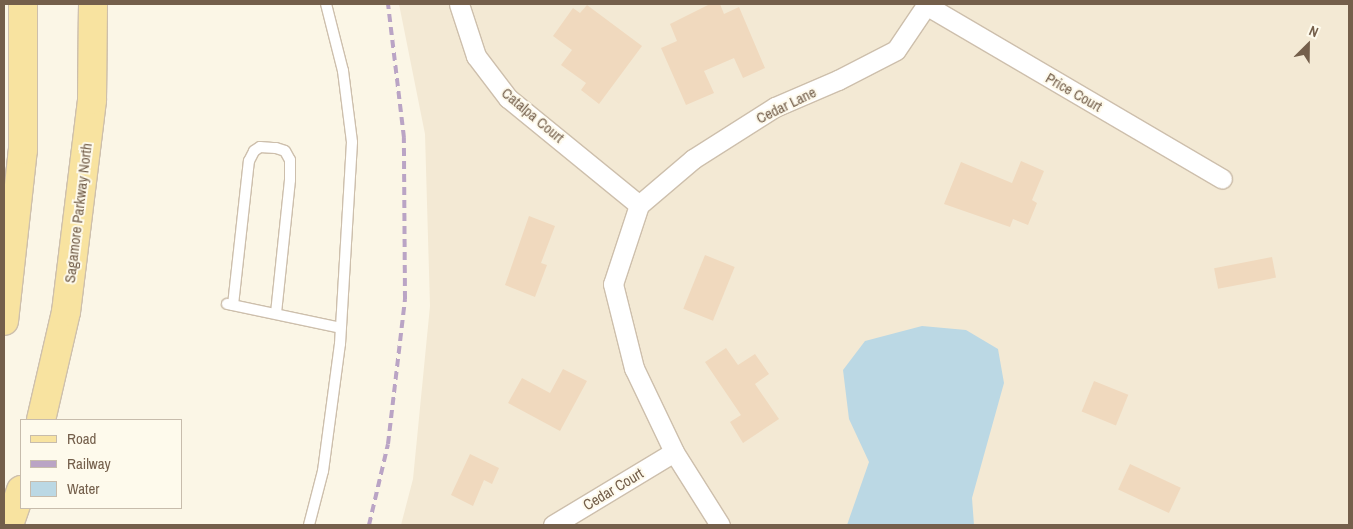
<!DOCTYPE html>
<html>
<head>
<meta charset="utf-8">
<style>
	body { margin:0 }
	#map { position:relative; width:1353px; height:529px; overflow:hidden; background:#fbf6e6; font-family:"Archivo Narrow",sans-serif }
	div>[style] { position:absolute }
	.residential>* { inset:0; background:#f3e9d4 }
	.water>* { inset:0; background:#bbd8e4 }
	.building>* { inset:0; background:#f0d9be; transform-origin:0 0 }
	.roads { filter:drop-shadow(1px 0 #cdbfac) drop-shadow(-1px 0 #cdbfac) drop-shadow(0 1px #cdbfac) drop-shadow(0 -1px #cdbfac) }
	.service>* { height:10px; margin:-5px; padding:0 5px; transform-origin:5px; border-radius:5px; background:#fff }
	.minor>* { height:19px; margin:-9.5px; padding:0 9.5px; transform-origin:9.5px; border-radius:9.5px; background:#fff }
	.primary>* { height:28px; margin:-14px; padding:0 14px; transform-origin:14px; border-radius:14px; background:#f8e3a0 }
	.rail>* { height:4px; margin-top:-2px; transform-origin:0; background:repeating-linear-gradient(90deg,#baa4c5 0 8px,transparent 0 13px) }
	span { translate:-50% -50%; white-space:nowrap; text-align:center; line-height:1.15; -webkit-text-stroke:4px #fefaec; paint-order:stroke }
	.street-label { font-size:15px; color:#745f4b }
	.frame { position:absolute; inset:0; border:5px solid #745f4b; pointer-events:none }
	.legend { position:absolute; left:20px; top:419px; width:162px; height:90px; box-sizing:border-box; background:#fefaec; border:1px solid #c7bcac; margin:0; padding:6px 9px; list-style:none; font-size:15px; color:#745f4b }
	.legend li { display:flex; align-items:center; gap:10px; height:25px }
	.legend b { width:25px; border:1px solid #c7bcac }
	.north { position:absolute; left:1283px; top:20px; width:50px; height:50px; -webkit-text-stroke:4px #fefaec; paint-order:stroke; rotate:23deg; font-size:14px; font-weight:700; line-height:20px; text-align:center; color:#745f4b }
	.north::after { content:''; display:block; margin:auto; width:18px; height:22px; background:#745f4b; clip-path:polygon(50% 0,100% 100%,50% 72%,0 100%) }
</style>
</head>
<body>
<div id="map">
	<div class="residential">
		<i style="clip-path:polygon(399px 4px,1349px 4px,1349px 525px,401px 525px,413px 479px,430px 306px,425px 134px)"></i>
	</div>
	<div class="water">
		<i style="clip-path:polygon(922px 326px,966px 330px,998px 349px,1004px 383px,972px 498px,974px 525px,847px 525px,869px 462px,849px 419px,843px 370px,865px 341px)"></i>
	</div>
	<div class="building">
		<i style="clip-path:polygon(710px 4px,720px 4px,724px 14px,739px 7px,765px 68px,743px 78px,734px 58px,704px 71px,714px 93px,686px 105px,661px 48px,677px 41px,670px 24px)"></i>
		<i style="clip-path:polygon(587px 5px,642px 46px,599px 104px,581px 90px,586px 83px,561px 65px,572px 50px,553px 36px,573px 8px,580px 13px)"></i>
		<i style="clip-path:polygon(1021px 161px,1044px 171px,1032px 200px,1037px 203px,1028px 225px,1013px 219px,1010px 227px,944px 204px,961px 162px,1012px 183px)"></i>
		<i style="clip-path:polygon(529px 216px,555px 226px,541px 263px,547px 265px,535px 297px,505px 285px)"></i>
		<i style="left:705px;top:255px;width:32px;height:58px;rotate:22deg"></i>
		<i style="left:1272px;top:257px;width:21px;height:59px;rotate:79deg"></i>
		<i style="clip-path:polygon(726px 348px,738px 365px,755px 354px,769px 374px,755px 384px,779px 419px,743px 443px,730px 422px,741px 415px,705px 362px)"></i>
		<i style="clip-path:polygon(563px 369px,587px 381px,560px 431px,508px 403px,522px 378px,550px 393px)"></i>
		<i style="left:1094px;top:381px;width:37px;height:33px;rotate:22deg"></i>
		<i style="clip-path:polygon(470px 454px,499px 468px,492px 484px,484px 480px,473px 506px,451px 495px)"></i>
		<i style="left:1130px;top:464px;width:56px;height:28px;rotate:25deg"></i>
	</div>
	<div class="roads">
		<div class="service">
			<i style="left:227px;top:304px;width:116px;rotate:11.9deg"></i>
			<i style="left:233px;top:305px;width:145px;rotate:-83.7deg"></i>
			<i style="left:249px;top:161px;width:11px;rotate:-63deg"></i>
			<i style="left:254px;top:151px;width:7px;rotate:-34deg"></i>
			<i style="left:260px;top:147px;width:16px;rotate:4deg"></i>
			<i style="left:276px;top:148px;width:9px;rotate:18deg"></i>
			<i style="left:285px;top:151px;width:10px;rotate:61deg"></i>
			<i style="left:290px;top:160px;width:20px;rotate:90deg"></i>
			<i style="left:290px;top:180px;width:134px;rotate:96deg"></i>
			<i style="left:309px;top:525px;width:56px;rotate:-75.5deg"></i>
			<i style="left:323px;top:471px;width:128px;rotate:-82.4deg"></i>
			<i style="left:340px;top:344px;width:202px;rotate:-86.6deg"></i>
			<i style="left:352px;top:142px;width:72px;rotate:-97.2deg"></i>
			<i style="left:343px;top:71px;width:69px;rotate:-104.2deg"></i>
		</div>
		<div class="minor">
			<i style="left:459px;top:4px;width:55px;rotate:71.9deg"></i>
			<i style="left:476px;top:56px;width:53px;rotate:52.7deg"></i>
			<i style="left:508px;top:98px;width:169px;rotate:39.2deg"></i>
			<i style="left:926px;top:5px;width:343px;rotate:30.4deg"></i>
			<i style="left:639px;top:205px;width:71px;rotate:-40.4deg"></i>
			<i style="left:693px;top:159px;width:97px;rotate:-32.4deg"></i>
			<i style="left:775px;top:107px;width:69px;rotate:-23.2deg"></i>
			<i style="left:838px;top:80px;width:65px;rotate:-27.3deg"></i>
			<i style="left:896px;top:50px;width:55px;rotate:-56deg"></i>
			<i style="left:639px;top:205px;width:83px;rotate:108.2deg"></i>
			<i style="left:613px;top:284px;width:87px;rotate:76deg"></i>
			<i style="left:634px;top:368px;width:93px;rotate:64.5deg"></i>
			<i style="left:674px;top:452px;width:86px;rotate:57.8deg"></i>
			<i style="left:553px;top:525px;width:141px;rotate:-31.1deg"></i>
		</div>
		<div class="primary">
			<i style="left:4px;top:321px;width:172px;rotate:-83.7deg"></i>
			<i style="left:23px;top:150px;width:146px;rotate:-90deg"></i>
			<i style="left:41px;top:420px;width:111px;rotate:-77deg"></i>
			<i style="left:66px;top:312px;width:214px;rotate:-83deg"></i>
			<i style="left:92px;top:100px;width:96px;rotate:-89.4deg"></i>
			<i style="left:9px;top:525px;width:37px;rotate:-71deg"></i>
		</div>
	</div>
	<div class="rail">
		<i style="left:369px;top:525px;width:83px;rotate:-76.8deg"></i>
		<i style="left:388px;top:444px;width:146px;rotate:-83.3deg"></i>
		<i style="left:405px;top:299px;width:161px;rotate:-90.4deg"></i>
		<i style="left:404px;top:138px;width:135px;rotate:-96.8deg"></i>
	</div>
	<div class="street-label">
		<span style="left:1074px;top:92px;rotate:30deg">Price Court</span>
		<span style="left:786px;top:105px;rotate:-26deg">Cedar Lane</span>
		<span style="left:533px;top:115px;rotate:40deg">Catalpa Court</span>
		<span style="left:78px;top:213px;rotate:-83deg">Sagamore Parkway North</span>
		<span style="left:613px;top:489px;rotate:-31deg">Cedar Court</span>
	</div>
	<div class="frame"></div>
	<ul class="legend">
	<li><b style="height:6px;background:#f8e3a0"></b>Road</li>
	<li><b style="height:6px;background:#baa4c5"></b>Railway</li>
	<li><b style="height:14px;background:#bbd8e4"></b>Water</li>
	</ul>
	<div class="north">N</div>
</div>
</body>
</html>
